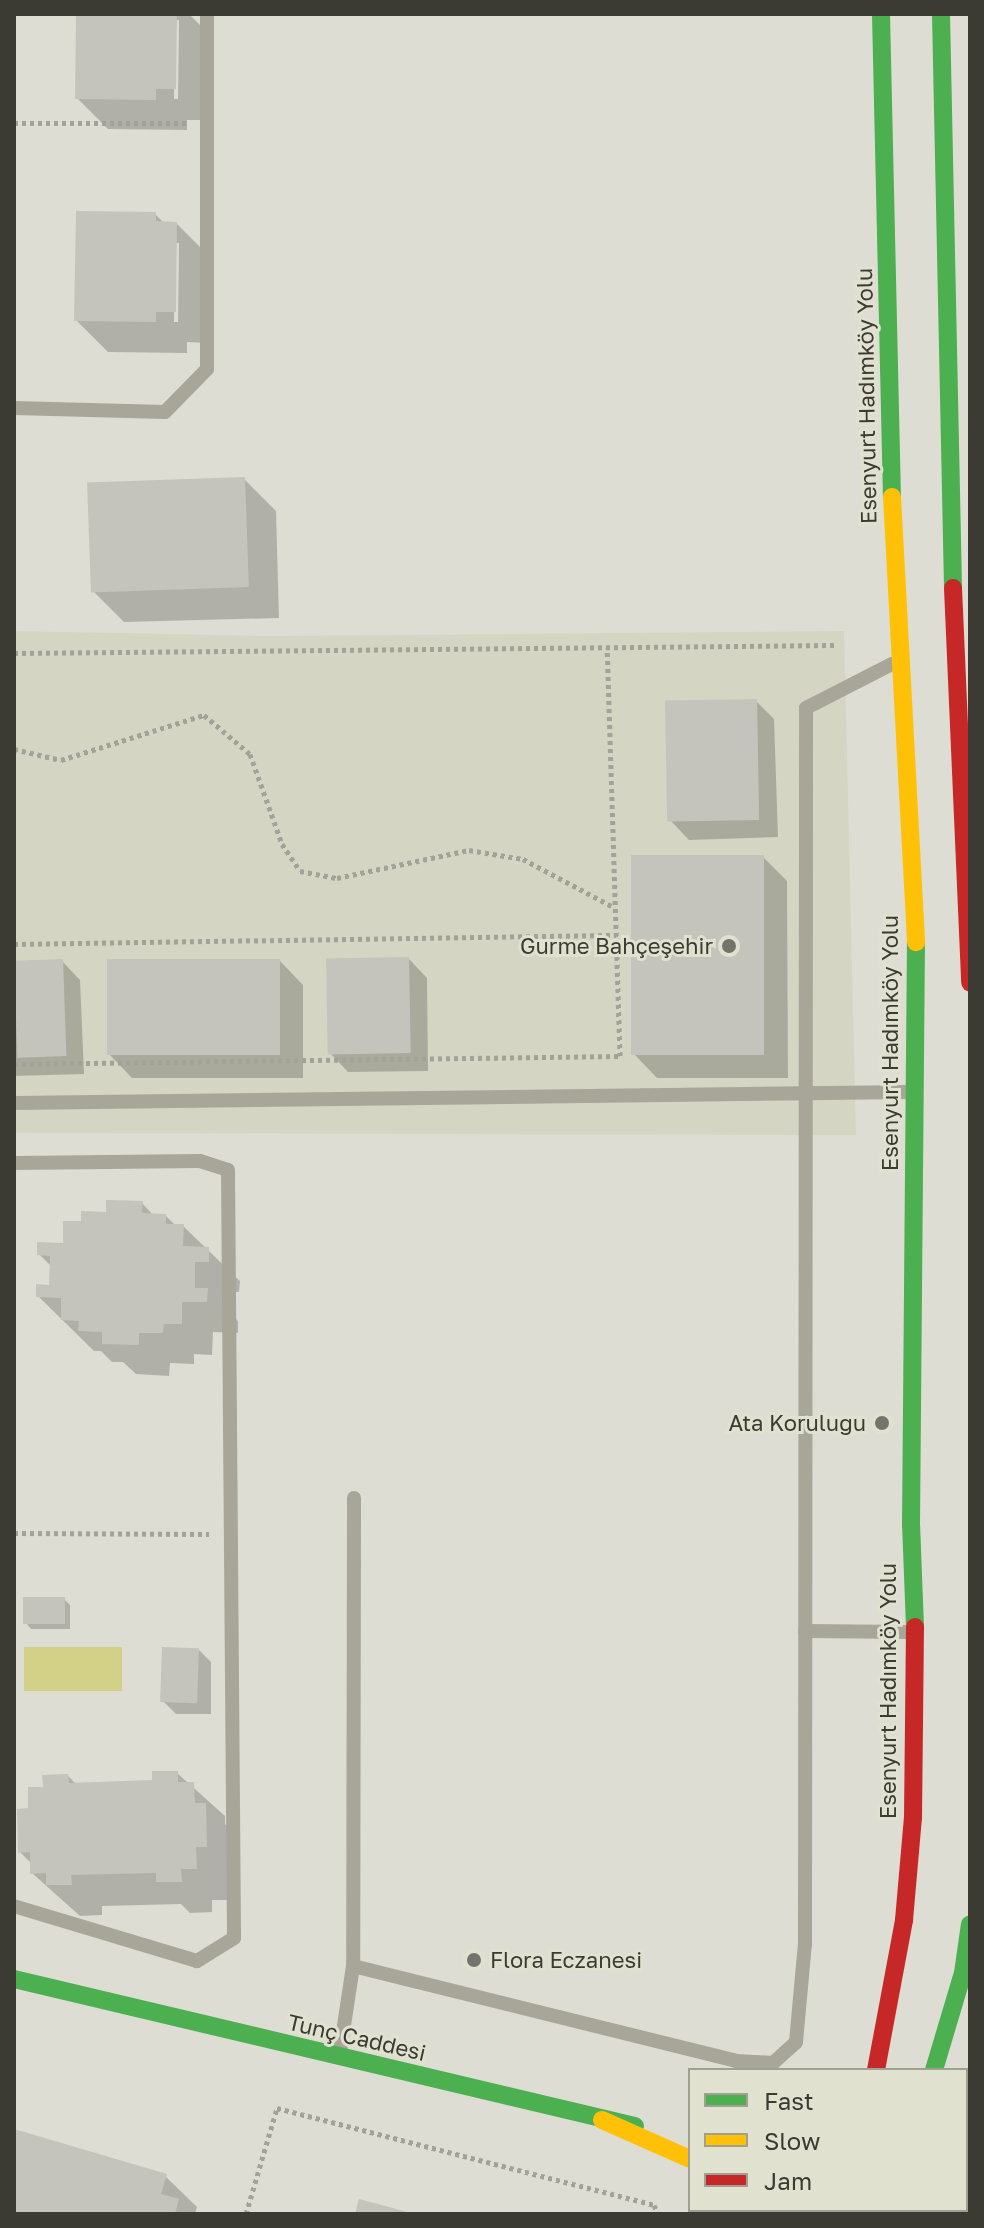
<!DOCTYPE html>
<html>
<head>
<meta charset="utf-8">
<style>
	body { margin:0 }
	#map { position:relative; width:984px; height:2228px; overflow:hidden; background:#ddddd4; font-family:"Golos Text",sans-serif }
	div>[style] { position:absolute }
	.built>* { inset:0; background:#d5d5c4 }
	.water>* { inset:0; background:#d3d088; transform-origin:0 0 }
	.shadow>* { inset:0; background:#0003 }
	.building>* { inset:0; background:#c4c4bd; transform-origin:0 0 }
	.path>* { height:5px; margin-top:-2.5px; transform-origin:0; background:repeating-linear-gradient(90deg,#a2a298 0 4px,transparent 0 8px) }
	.lane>* { height:14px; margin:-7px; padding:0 7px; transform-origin:7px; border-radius:7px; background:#a7a699 }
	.fast>* { height:18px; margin:-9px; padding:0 9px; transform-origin:9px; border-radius:9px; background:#4caf50 }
	.slow>* { height:18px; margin:-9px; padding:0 9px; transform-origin:9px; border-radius:9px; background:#ffc107 }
	.jam>* { height:18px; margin:-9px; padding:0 9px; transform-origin:9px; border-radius:9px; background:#c62828 }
	.dots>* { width:22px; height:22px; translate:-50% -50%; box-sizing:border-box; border:4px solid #e1e1d0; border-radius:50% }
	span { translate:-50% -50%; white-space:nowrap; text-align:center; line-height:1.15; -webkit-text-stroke:6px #e1e1d0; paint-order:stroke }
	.street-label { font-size:22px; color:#3b3b34 }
	.poi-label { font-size:22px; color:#3b3b34 }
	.right { translate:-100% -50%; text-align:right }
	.left { translate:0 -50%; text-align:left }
	.frame { position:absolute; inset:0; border:16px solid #3b3b34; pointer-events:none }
	.legend { position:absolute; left:688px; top:2068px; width:280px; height:144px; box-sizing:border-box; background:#e1e1d0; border:2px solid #9f9f92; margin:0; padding:10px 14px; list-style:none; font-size:24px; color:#3b3b34 }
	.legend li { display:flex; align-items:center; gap:16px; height:40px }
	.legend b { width:40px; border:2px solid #9f9f92 }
</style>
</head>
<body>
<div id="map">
	<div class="built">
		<i style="clip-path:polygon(14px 631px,269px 636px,844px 631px,856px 1135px,14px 1133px)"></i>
	</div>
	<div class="water">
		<i style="left:122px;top:1647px;width:44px;height:98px;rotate:90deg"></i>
	</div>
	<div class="shadow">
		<i style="clip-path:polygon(evenodd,78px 14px,189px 14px,208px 33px,207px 120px,187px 120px,187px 130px,108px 129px,77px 98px,78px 14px,175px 20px,179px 20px,178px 99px,174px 99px,175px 20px)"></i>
		<i style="clip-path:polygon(evenodd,155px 214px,165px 224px,177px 224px,208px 255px,207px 343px,187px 342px,187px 353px,108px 352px,76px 320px,155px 214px,175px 243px,179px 243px,178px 322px,174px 322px,175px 243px)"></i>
		<i style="clip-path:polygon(244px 479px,276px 511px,279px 618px,124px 622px,93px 591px)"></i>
		<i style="clip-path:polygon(756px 701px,774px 719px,778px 837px,689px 840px,671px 821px)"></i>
		<i style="clip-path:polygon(763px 857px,787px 881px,788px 1078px,657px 1078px,634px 1054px)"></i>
		<i style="clip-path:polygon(409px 959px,427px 978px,428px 1071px,348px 1072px,330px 1053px)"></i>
		<i style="clip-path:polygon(62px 961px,80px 980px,84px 1074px,14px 1076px,14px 963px)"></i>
		<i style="clip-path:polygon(280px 961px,303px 985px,303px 1078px,132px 1078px,109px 1054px)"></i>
		<i style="clip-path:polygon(142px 1203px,154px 1216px,166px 1216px,176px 1226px,183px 1226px,240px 1281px,239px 1292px,226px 1292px,226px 1309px,238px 1321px,238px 1333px,213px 1332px,212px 1355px,194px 1354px,194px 1364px,170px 1363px,169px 1376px,136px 1374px,123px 1362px,112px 1362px,101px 1351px,94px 1351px,38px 1296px,51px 1287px,52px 1267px,39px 1254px,64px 1245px,83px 1223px)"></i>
		<i style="clip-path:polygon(64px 1599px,70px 1605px,70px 1629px,31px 1629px,26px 1623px)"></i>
		<i style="clip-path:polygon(199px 1650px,211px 1662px,211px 1714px,176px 1714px,164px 1702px)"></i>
		<i style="clip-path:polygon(177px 1773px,225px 1816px,225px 1824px,237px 1836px,227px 1900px,212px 1900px,212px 1912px,190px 1913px,181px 1904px,102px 1906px,102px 1915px,80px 1916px,32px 1873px,32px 1864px,20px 1852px,30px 1810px,45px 1789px,68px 1776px,77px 1785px,154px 1782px)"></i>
		<i style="clip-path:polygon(14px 2131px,165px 2176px,197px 2207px,195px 2214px,14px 2214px)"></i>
	</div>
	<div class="building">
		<i style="clip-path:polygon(76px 14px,177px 14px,176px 89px,156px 89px,156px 100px,75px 99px)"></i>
		<i style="clip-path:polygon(76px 211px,156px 212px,156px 221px,177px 222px,176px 312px,156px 312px,156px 322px,74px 321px)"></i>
		<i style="left:245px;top:477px;width:110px;height:158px;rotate:88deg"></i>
		<i style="left:757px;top:699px;width:121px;height:92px;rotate:89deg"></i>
		<i style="left:764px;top:855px;width:200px;height:133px;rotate:90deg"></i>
		<i style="left:409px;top:957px;width:96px;height:83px;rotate:89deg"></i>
		<i style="left:63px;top:959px;width:97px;height:49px;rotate:88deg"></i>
		<i style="left:107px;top:959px;width:173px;height:96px"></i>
		<i style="clip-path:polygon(106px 1200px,143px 1201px,142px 1213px,166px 1214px,166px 1224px,184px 1224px,183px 1246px,209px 1247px,209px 1262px,195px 1262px,195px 1288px,208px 1288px,207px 1302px,182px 1302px,182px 1324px,164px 1324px,163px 1333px,139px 1333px,139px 1345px,102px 1344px,102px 1332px,78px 1331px,79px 1321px,61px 1320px,61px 1298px,36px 1297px,36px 1284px,49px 1285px,50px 1256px,37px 1255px,37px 1242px,63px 1243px,63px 1221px,81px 1221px,81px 1211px,106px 1212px)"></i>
		<i style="left:23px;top:1597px;width:42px;height:27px"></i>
		<i style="left:162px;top:1647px;width:37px;height:55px;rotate:2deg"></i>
		<i style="clip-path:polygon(152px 1771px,178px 1771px,178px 1782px,194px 1782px,195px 1803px,206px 1803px,207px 1847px,196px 1847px,197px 1869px,181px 1869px,182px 1882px,156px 1882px,156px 1873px,71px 1875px,72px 1885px,46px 1885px,46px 1873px,30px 1874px,30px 1852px,18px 1853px,17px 1809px,28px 1808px,28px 1787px,43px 1787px,42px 1775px,68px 1774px,69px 1783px,152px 1780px)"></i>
		<i style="clip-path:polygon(14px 2129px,167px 2174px,161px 2194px,179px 2199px,175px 2214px,14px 2214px)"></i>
		<i style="clip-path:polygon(359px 2199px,411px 2213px,411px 2214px,355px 2214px)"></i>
	</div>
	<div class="path">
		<i style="left:14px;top:123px;width:172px"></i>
		<i style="left:14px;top:653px;width:820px;rotate:-0.56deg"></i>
		<i style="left:14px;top:749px;width:48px;rotate:13.2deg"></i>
		<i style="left:61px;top:760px;width:150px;rotate:-17.5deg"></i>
		<i style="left:204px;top:715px;width:60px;rotate:40.3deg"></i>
		<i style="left:250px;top:754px;width:96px;rotate:70.4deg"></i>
		<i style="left:282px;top:844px;width:32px;rotate:56deg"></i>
		<i style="left:300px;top:871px;width:38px;rotate:11deg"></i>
		<i style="left:337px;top:878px;width:135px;rotate:-12deg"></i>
		<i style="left:469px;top:850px;width:55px;rotate:9.5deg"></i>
		<i style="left:523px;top:859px;width:104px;rotate:28deg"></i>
		<i style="left:14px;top:944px;width:602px;rotate:-0.86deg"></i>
		<i style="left:14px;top:1064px;width:606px;rotate:-0.76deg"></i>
		<i style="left:620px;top:1056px;width:408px;rotate:-91.8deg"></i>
		<i style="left:14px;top:1533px;width:195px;rotate:0.3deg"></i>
		<i style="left:246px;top:2214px;width:110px;rotate:-73.7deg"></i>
		<i style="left:277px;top:2108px;width:389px;rotate:14.4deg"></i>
		<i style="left:654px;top:2205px;width:10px;rotate:66deg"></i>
	</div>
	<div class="lane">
		<i style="left:14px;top:408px;width:151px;rotate:1.5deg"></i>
		<i style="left:165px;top:412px;width:60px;rotate:-45.7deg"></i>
		<i style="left:207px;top:369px;width:355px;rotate:-90deg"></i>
		<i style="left:14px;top:1103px;width:897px;rotate:-0.7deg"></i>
		<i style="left:14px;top:1163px;width:186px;rotate:-0.6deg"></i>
		<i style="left:200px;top:1161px;width:29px;rotate:18deg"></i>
		<i style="left:228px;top:1170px;width:768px;rotate:89.55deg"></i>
		<i style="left:234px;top:1938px;width:44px;rotate:148.1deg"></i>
		<i style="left:197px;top:1961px;width:191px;rotate:-163.3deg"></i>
		<i style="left:354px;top:1498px;width:468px;rotate:90.1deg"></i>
		<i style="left:353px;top:1966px;width:395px;rotate:13.9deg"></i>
		<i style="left:736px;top:2061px;width:37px;rotate:3deg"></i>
		<i style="left:773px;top:2063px;width:31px;rotate:-42deg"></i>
		<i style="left:796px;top:2042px;width:98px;rotate:-84.8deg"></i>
		<i style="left:805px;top:1944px;width:1236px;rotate:-89.95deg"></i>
		<i style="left:806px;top:708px;width:97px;rotate:-27.1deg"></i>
		<i style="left:805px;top:1631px;width:104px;rotate:0.6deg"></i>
		<i style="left:340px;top:2052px;width:87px;rotate:-81.4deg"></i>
	</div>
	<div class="fast">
		<i style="left:881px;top:14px;width:483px;rotate:88.7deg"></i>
		<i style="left:941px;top:14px;width:574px;rotate:88.8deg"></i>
		<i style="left:915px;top:1627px;width:102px;rotate:-92.2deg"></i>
		<i style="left:911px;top:1525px;width:583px;rotate:-89.51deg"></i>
		<i style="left:14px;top:1979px;width:638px;rotate:13.32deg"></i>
		<i style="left:934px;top:2070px;width:101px;rotate:-73.4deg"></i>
		<i style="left:963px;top:1973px;width:49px;rotate:-81.9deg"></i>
		<i style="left:966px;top:2191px;width:6px;rotate:45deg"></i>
		<i style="left:829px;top:2214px;width:4px;rotate:-76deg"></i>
	</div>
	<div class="slow">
		<i style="left:892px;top:497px;width:446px;rotate:86.9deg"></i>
		<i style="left:602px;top:2120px;width:96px;rotate:23.9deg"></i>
		<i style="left:759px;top:2210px;width:5px;rotate:53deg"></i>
		<i style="left:899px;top:2210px;width:13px;rotate:18deg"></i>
	</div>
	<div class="jam">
		<i style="left:953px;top:588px;width:395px;rotate:87.5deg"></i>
		<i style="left:876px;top:2070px;width:153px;rotate:-79.4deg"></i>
		<i style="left:904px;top:1920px;width:102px;rotate:-85deg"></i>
		<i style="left:913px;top:1818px;width:191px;rotate:-89.4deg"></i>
	</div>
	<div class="dots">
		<i style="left:729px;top:946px;background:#74746c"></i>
		<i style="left:882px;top:1423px;background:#74746c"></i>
		<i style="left:474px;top:1960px;background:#74746c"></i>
	</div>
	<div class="street-label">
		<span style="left:866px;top:396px;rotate:-91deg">Esenyurt Hadımköy Yolu</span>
		<span style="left:890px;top:1043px;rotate:-90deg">Esenyurt Hadımköy Yolu</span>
		<span style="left:888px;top:1691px;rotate:-90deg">Esenyurt Hadımköy Yolu</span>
		<span style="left:357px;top:2037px;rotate:13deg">Tunç Caddesi</span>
	</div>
	<div class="poi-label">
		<span class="right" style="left:713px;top:946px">Gurme Bahçeşehir</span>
		<span class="right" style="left:866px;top:1423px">Ata Koruluğu</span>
		<span class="left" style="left:490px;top:1960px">Flora Eczanesi</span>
	</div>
	<div class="frame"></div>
	<ul class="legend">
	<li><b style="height:10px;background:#4caf50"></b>Fast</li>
	<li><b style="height:10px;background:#ffc107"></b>Slow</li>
	<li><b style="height:10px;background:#c62828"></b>Jam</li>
	</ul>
</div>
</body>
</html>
